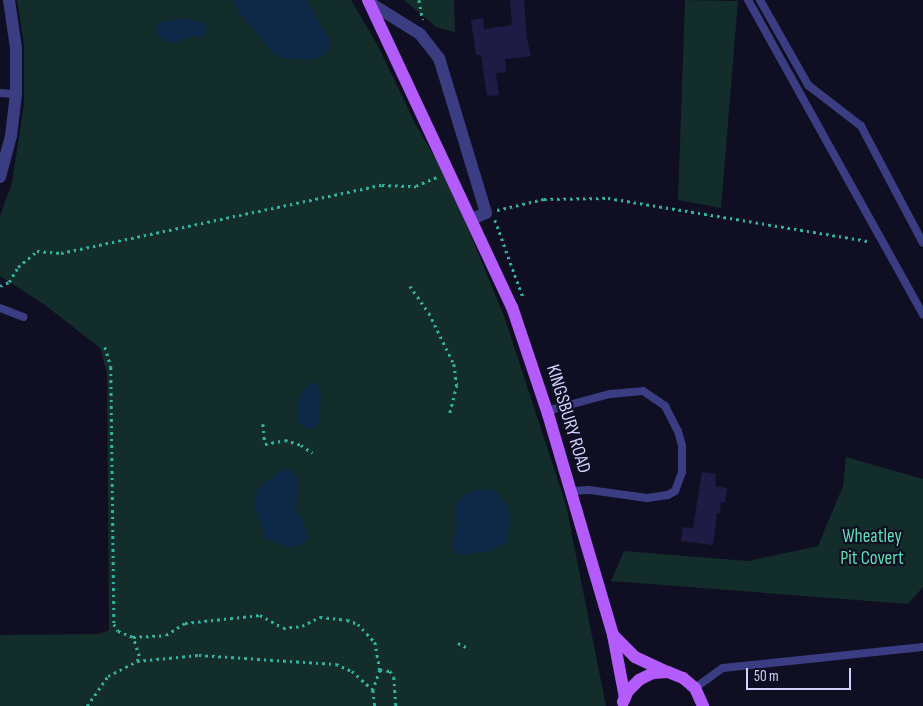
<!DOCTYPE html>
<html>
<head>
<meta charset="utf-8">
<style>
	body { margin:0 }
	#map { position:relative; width:923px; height:706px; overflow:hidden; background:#100e23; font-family:"Sofia Sans Condensed",sans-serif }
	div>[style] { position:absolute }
	.green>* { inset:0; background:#122d2a }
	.water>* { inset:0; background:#0e2848 }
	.building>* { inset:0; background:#201b44 }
	.path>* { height:2.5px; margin-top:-1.25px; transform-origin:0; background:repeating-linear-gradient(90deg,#31b3a1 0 2.5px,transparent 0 6.5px) }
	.lane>* { height:8px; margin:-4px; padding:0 4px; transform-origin:4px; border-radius:4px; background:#3a3d81 }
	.street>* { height:12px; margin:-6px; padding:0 6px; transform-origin:6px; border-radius:6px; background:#3a3d81 }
	.primary>* { height:12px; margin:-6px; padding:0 6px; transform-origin:6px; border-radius:6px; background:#b45bfc }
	span { translate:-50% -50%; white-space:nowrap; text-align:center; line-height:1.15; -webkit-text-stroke:4.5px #100e23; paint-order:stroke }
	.street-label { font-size:19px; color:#d3d1fe }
	.park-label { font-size:19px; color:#5fddb4 }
	.scale { position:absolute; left:746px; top:668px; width:105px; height:22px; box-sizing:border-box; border:2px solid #d3d1fe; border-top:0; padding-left:6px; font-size:15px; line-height:18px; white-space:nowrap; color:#d3d1fe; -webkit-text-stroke:4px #100e23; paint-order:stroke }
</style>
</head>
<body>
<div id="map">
	<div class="green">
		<i style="clip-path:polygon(17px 0,351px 0,377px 44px,416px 125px,448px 180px,504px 316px,566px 505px,606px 706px,0 706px,0 635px,99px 634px,109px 630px,107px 373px,100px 348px,45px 305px,0 276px,0 216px,12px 183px,24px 104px,24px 44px)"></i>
		<i style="clip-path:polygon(404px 0,454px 0,455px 32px,436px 27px)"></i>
		<i style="clip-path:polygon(685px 0,738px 1px,721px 208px,678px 200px)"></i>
		<i style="clip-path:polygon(846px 457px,923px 479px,923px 587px,908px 604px,611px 581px,624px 551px,748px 561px,818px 546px,843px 486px)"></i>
	</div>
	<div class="water">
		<i style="clip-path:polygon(233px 0,306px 0,329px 38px,329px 49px,321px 57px,312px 60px,282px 58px,271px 51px,239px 12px)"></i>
		<i style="clip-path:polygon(188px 18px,206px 24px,206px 37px,194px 36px,172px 44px,159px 37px,156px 27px,159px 22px)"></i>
		<i style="clip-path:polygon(311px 382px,318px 384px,321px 396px,319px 423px,313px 429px,298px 424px,296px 417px,299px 396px)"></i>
		<i style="clip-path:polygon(284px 468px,293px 472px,298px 479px,296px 508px,308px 533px,306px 542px,291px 548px,265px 539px,254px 502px,259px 488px)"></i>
		<i style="clip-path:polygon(486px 489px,495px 490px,507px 506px,510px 516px,507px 542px,492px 551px,458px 555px,452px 547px,457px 522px,454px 509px,462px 496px,475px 490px)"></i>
	</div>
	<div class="building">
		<i style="clip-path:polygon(510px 0,524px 0,527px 39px,531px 56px,505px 59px,506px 72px,496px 73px,499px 95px,487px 96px,481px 55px,476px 55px,471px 20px,483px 18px,484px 29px,512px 25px)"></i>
		<i style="clip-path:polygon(702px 472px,716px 474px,715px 486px,727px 488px,725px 502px,721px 502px,720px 513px,717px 514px,713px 545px,681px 541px,683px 527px,693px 528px)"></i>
	</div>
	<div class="path">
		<i style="left:419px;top:0;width:20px;rotate:79deg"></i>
		<i style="left:497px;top:210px;width:48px;rotate:-13.2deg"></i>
		<i style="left:544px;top:199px;width:64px;rotate:-0.9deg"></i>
		<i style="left:608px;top:198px;width:265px;rotate:9.4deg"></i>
		<i style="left:495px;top:220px;width:82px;rotate:70deg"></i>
		<i style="left:0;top:286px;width:10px;rotate:-24deg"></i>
		<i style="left:9px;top:282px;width:17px;rotate:-59deg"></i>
		<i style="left:18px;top:267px;width:25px;rotate:-40deg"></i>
		<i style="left:37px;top:251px;width:24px;rotate:5deg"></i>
		<i style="left:61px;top:253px;width:328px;rotate:-12deg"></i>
		<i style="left:382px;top:185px;width:34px;rotate:2deg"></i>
		<i style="left:416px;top:186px;width:23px;rotate:-23deg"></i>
		<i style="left:410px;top:286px;width:33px;rotate:55deg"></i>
		<i style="left:429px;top:313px;width:57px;rotate:63.9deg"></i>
		<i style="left:454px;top:364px;width:21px;rotate:82deg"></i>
		<i style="left:457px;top:385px;width:29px;rotate:104deg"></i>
		<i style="left:105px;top:347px;width:21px;rotate:73deg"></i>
		<i style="left:111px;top:367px;width:257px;rotate:89.3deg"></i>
		<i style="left:114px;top:624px;width:8px;rotate:60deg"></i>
		<i style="left:118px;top:631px;width:16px;rotate:22deg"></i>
		<i style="left:133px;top:637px;width:33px;rotate:-3deg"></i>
		<i style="left:166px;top:635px;width:22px;rotate:-32deg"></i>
		<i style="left:185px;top:623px;width:75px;rotate:-6.1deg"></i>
		<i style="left:260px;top:615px;width:26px;rotate:29deg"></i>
		<i style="left:283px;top:628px;width:19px;rotate:-6deg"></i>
		<i style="left:302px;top:626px;width:20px;rotate:-27deg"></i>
		<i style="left:320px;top:617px;width:27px;rotate:6deg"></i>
		<i style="left:347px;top:620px;width:12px;rotate:20deg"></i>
		<i style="left:358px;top:624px;width:25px;rotate:47deg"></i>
		<i style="left:375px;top:642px;width:28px;rotate:80deg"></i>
		<i style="left:380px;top:670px;width:21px;rotate:109deg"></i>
		<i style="left:373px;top:690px;width:16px;rotate:83deg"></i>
		<i style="left:263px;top:424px;width:20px;rotate:84deg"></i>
		<i style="left:265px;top:444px;width:20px;rotate:-11deg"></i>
		<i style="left:285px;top:440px;width:17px;rotate:17deg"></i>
		<i style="left:301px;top:445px;width:14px;rotate:34deg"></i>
		<i style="left:458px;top:643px;width:13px;rotate:27deg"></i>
		<i style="left:137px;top:661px;width:62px;rotate:-5.5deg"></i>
		<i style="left:199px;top:655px;width:137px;rotate:3.8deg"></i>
		<i style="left:336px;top:664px;width:17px;rotate:24deg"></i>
		<i style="left:352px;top:671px;width:28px;rotate:42deg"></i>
		<i style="left:380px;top:670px;width:10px;rotate:6deg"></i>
		<i style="left:390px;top:671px;width:7px;rotate:56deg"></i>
		<i style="left:394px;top:677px;width:29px;rotate:86deg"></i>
		<i style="left:87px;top:706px;width:37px;rotate:-55deg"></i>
		<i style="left:108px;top:676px;width:33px;rotate:-27deg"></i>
		<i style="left:137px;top:661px;width:5px;rotate:-68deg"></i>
		<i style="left:139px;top:656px;width:20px;rotate:-108deg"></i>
	</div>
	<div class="lane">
		<i style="left:748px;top:0;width:360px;rotate:60.9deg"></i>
		<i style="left:760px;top:0;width:98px;rotate:60.5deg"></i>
		<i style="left:808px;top:85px;width:67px;rotate:37.7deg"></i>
		<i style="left:861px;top:126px;width:132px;rotate:62.1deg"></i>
		<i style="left:0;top:93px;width:16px;rotate:4deg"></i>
		<i style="left:0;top:308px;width:25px;rotate:21deg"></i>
		<i style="left:548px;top:414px;width:8px;rotate:-40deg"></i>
		<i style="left:554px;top:409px;width:58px;rotate:-15deg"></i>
		<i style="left:610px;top:394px;width:33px;rotate:-5deg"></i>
		<i style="left:643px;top:391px;width:27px;rotate:34deg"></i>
		<i style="left:665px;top:406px;width:28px;rotate:63deg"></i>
		<i style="left:678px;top:431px;width:16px;rotate:75deg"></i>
		<i style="left:682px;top:446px;width:26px;rotate:90deg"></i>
		<i style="left:682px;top:472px;width:20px;rotate:110deg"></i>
		<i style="left:675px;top:491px;width:8px;rotate:150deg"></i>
		<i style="left:668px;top:495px;width:21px;rotate:172deg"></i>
		<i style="left:647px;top:498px;width:59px;rotate:-172.1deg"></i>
		<i style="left:589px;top:490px;width:18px;rotate:177deg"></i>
		<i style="left:695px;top:688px;width:34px;rotate:-36deg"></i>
		<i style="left:723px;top:668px;width:201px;rotate:-6deg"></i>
	</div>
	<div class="street">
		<i style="left:370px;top:3px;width:59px;rotate:31.8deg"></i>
		<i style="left:420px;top:34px;width:31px;rotate:52deg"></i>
		<i style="left:439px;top:58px;width:162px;rotate:73.1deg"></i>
		<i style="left:486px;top:213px;width:15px;rotate:157deg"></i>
		<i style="left:0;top:177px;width:42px;rotate:-75deg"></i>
		<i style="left:11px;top:136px;width:42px;rotate:-83.2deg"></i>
		<i style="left:16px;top:94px;width:46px;rotate:-90deg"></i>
		<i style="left:16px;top:48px;width:49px;rotate:-98.3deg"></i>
	</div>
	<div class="primary">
		<i style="left:368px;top:0;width:339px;rotate:64.9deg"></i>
		<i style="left:512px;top:307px;width:113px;rotate:71.4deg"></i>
		<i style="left:548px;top:414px;width:230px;rotate:73.6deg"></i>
		<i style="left:613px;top:635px;width:64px;rotate:79.2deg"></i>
		<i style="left:613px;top:635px;width:31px;rotate:45deg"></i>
		<i style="left:635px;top:657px;width:33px;rotate:25deg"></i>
		<i style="left:623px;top:702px;width:12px;rotate:-66deg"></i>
		<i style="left:628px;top:691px;width:16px;rotate:-45deg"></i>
		<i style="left:639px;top:680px;width:16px;rotate:-27deg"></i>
		<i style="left:653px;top:673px;width:15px;rotate:-4deg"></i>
		<i style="left:668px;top:672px;width:16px;rotate:22deg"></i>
		<i style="left:683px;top:678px;width:16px;rotate:40deg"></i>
		<i style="left:695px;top:688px;width:20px;rotate:66deg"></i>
	</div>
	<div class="street-label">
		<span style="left:568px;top:419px;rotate:73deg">KINGSBURY ROAD</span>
	</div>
	<div class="park-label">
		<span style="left:872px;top:548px">Wheatley<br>Pit Covert</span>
	</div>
	<div class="scale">50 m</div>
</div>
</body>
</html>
